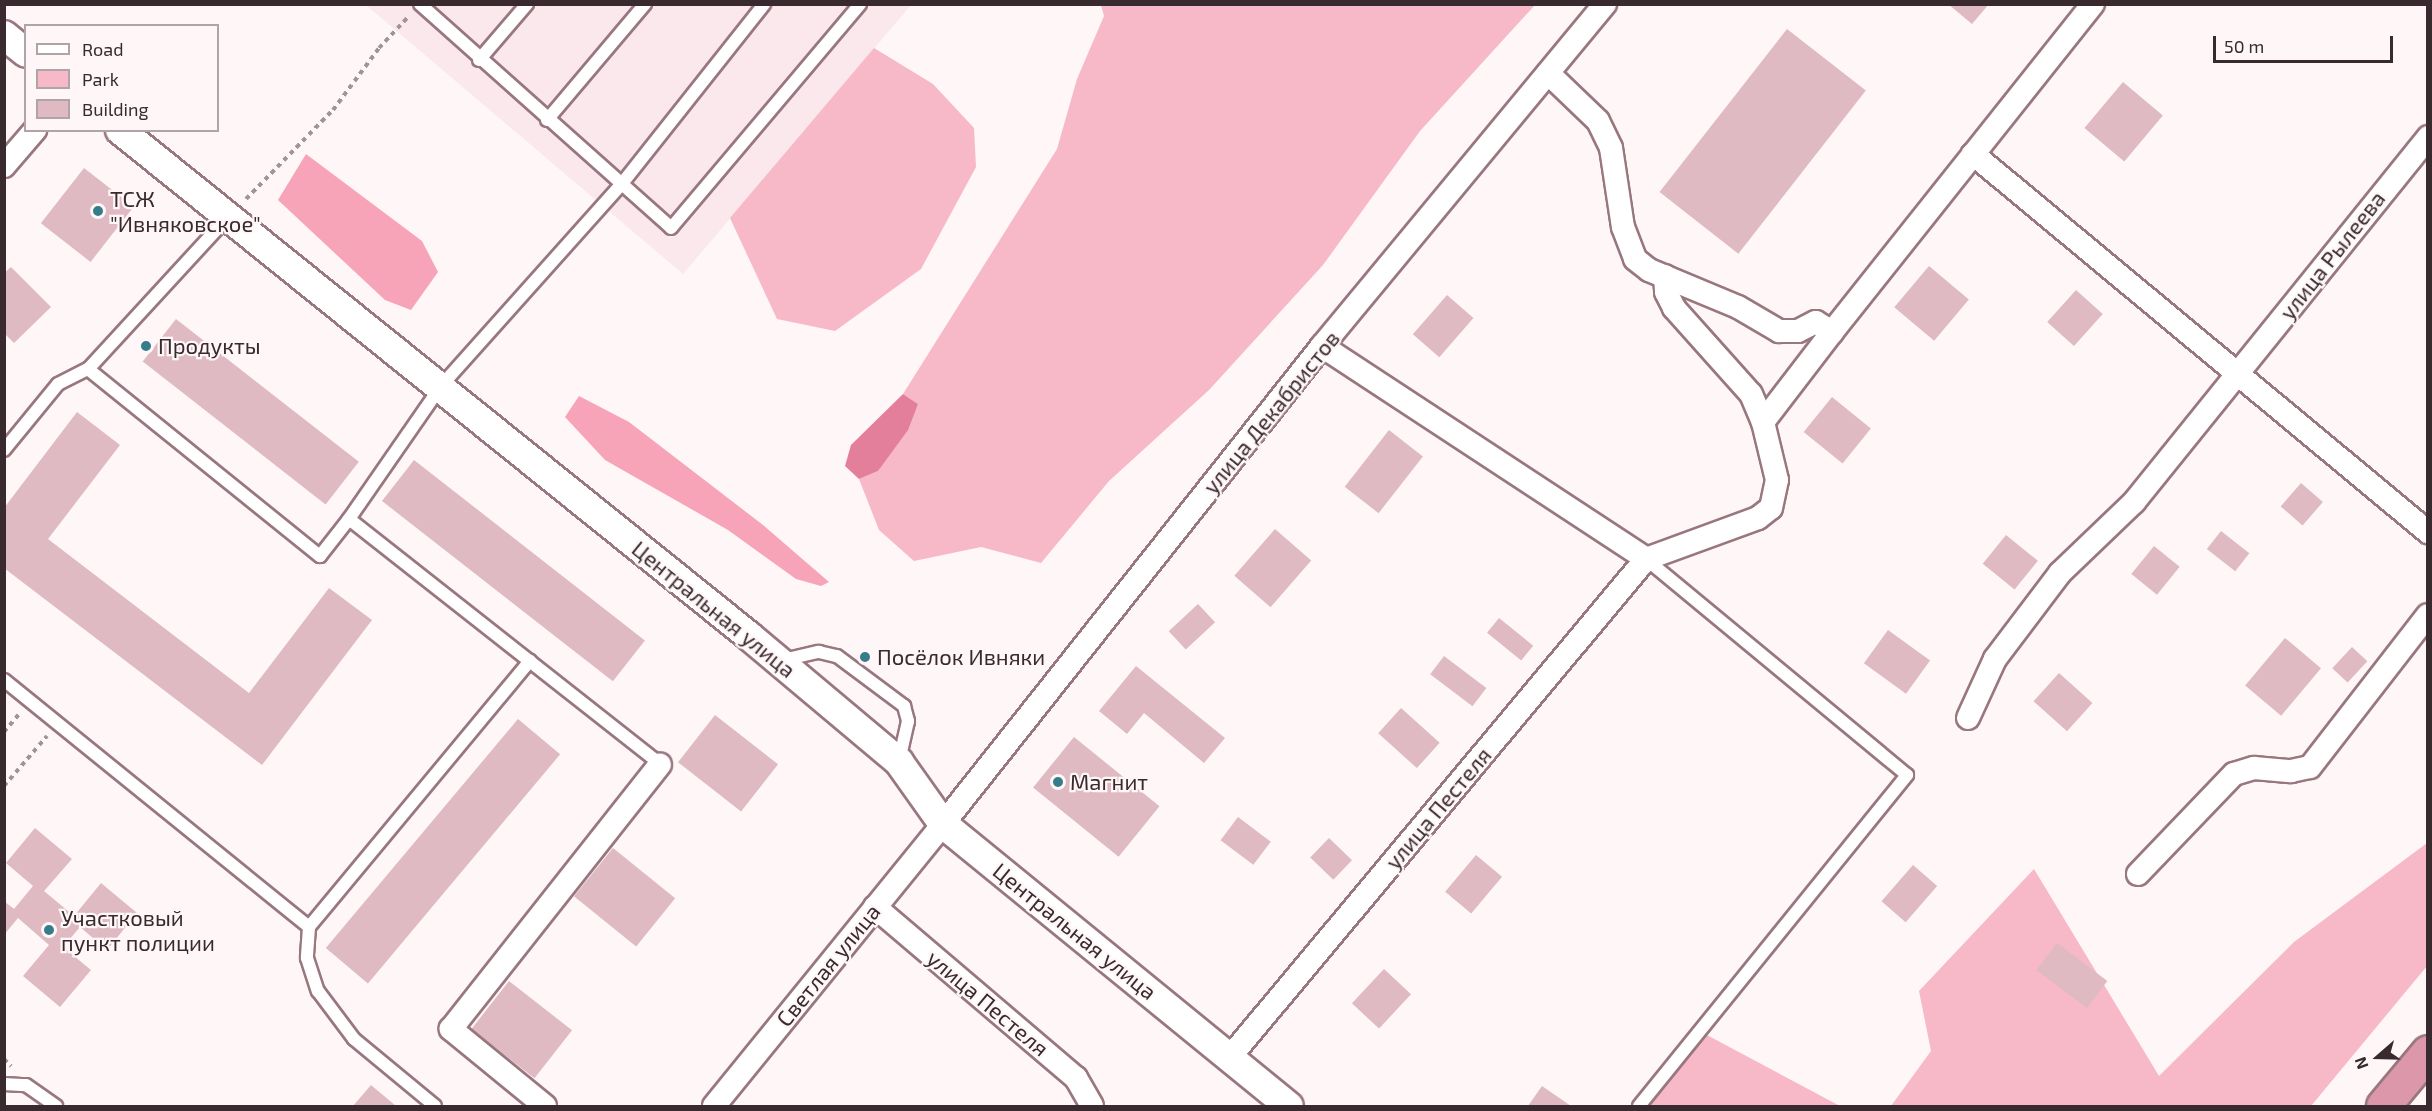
<!DOCTYPE html>
<html>
<head>
<meta charset="utf-8">
<style>
	body { margin:0 }
	#map { position:relative; width:2432px; height:1111px; overflow:hidden; background:#fef6f7; font-family:"Exo 2",sans-serif }
	div>[style] { position:absolute }
	.built>* { inset:0; background:#fbe8ec }
	.green>* { inset:0; background:#f7b8c7 }
	.forest>* { inset:0; background:#f7a4b9 }
	.water>* { inset:0; background:#e37f9b }
	.building>* { inset:0; background:#dfbac3; transform-origin:0 0 }
	.path>* { height:4px; margin-top:-2px; transform-origin:0; background:repeating-linear-gradient(90deg,#9f9496 0 4.5px,transparent 0 9px) }
	.roads { filter:drop-shadow(2px 0 #99777f) drop-shadow(-2px 0 #99777f) drop-shadow(0 2px #99777f) drop-shadow(0 -2px #99777f) }
	.service>* { height:12px; margin:-6px; padding:0 6px; transform-origin:6px; border-radius:6px; background:#fff }
	.minor>* { height:22px; margin:-11px; padding:0 11px; transform-origin:11px; border-radius:11px; background:#fff }
	.tertiary>* { height:28px; margin:-14px; padding:0 14px; transform-origin:14px; border-radius:14px; background:#fff }
	.trunk>* { height:33px; margin:-16.5px; padding:0 16.5px; transform-origin:16.5px; border-radius:16.5px; background:#dc97aa }
	.dots>* { width:16px; height:16px; translate:-50% -50%; box-sizing:border-box; border:3px solid #fef6f7; border-radius:50% }
	span { translate:-50% -50%; white-space:nowrap; text-align:center; line-height:1.15; -webkit-text-stroke:4.5px #fef6f7; paint-order:stroke }
	.poi-label { font-size:22px; color:#382a2e }
	.left { translate:0 -50%; text-align:left }
	.street-label { font-size:22px; color:#382a2e }
	.frame { position:absolute; inset:0; border:6px solid #382a2e; pointer-events:none }
	.legend { position:absolute; left:24px; top:24px; width:195px; height:108px; box-sizing:border-box; background:#fef6f7; border:2px solid #afa4a7; margin:0; padding:8px 10px; list-style:none; font-size:18px; color:#382a2e }
	.legend li { display:flex; align-items:center; gap:12px; height:30px }
	.legend b { width:30px; border:2px solid #afa4a7 }
	.north { position:absolute; left:2348px; top:1027px; width:60px; height:60px; -webkit-text-stroke:4px #fef6f7; paint-order:stroke; rotate:250deg; font-size:16px; font-weight:700; line-height:24px; text-align:center; color:#382a2e }
	.north::after { content:''; display:block; margin:auto; width:21px; height:27px; background:#382a2e; clip-path:polygon(50% 0,100% 100%,50% 72%,0 100%) }
	.scale { position:absolute; left:2213px; top:36px; width:180px; height:27px; box-sizing:border-box; border:3px solid #382a2e; border-top:0; padding-left:8px; font-size:18px; line-height:21px; white-space:nowrap; color:#382a2e; -webkit-text-stroke:4px #fef6f7; paint-order:stroke }
</style>
</head>
<body>
<div id="map">
	<div class="built">
		<i style="clip-path:polygon(366px 5px,911px 5px,683px 274px)"></i>
	</div>
	<div class="green">
		<i style="clip-path:polygon(1101px 5px,1535px 5px,1420px 131px,1323px 265px,1209px 390px,1109px 481px,1041px 563px,981px 547px,914px 561px,879px 530px,859px 479px,878px 471px,918px 404px,903px 394px,1057px 149px,1077px 79px,1104px 16px)"></i>
		<i style="clip-path:polygon(874px 48px,933px 84px,974px 128px,976px 167px,921px 269px,835px 331px,777px 319px,730px 218px)"></i>
		<i style="clip-path:polygon(2427px 843px,2427px 966px,2311px 1106px,1891px 1106px,1931px 1051px,1919px 991px,2034px 869px,2159px 1076px,2294px 942px)"></i>
		<i style="clip-path:polygon(1705px 1034px,1840px 1106px,1648px 1106px)"></i>
	</div>
	<div class="forest">
		<i style="clip-path:polygon(306px 154px,422px 241px,438px 272px,411px 310px,385px 300px,278px 200px)"></i>
		<i style="clip-path:polygon(579px 396px,629px 422px,763px 525px,829px 582px,821px 586px,796px 579px,728px 530px,605px 460px,565px 417px)"></i>
	</div>
	<div class="water">
		<i style="clip-path:polygon(903px 394px,918px 404px,908px 430px,878px 471px,859px 479px,845px 466px,851px 445px)"></i>
	</div>
	<div class="building">
		<i style="clip-path:polygon(1948px 4px,1989px 4px,1972px 24px)"></i>
		<i style="left:1787px;top:29px;width:100px;height:207px;rotate:38deg"></i>
		<i style="left:2123px;top:82px;width:52px;height:60px;rotate:40deg"></i>
		<i style="left:84px;top:168px;width:63px;height:70px;rotate:38deg"></i>
		<i style="left:1929px;top:266px;width:52px;height:54px;rotate:40deg"></i>
		<i style="clip-path:polygon(11px 267px,51px 307px,14px 343px,4px 333px,4px 273px)"></i>
		<i style="left:2076px;top:290px;width:36px;height:43px;rotate:42deg"></i>
		<i style="left:1447px;top:295px;width:35px;height:52px;rotate:41deg"></i>
		<i style="left:176px;top:319px;width:232px;height:54px;rotate:38deg"></i>
		<i style="left:1832px;top:397px;width:50px;height:45px;rotate:39deg"></i>
		<i style="clip-path:polygon(77px 412px,120px 445px,48px 539px,249px 693px,329px 588px,372px 620px,262px 765px,4px 568px,4px 508px)"></i>
		<i style="left:1389px;top:430px;width:43px;height:72px;rotate:38deg"></i>
		<i style="left:414px;top:460px;width:293px;height:52px;rotate:38deg"></i>
		<i style="left:2301px;top:483px;width:29px;height:31px;rotate:41deg"></i>
		<i style="left:1275px;top:529px;width:48px;height:62px;rotate:41deg"></i>
		<i style="left:2221px;top:531px;width:36px;height:23px;rotate:38deg"></i>
		<i style="left:2006px;top:535px;width:41px;height:37px;rotate:39deg"></i>
		<i style="left:2154px;top:546px;width:33px;height:36px;rotate:39deg"></i>
		<i style="left:1198px;top:604px;width:25px;height:40px;rotate:47deg"></i>
		<i style="left:1499px;top:618px;width:44px;height:19px;rotate:39deg"></i>
		<i style="left:1888px;top:630px;width:52px;height:41px;rotate:36deg"></i>
		<i style="left:2285px;top:638px;width:47px;height:62px;rotate:40deg"></i>
		<i style="left:2352px;top:647px;width:21px;height:29px;rotate:43deg"></i>
		<i style="left:1444px;top:656px;width:53px;height:23px;rotate:37deg"></i>
		<i style="clip-path:polygon(1136px 666px,1225px 738px,1204px 763px,1144px 713px,1127px 734px,1099px 711px)"></i>
		<i style="left:2059px;top:673px;width:45px;height:38px;rotate:42deg"></i>
		<i style="left:1401px;top:708px;width:52px;height:34px;rotate:42deg"></i>
		<i style="left:715px;top:715px;width:80px;height:60px;rotate:38deg"></i>
		<i style="left:518px;top:719px;width:55px;height:299px;rotate:40deg"></i>
		<i style="left:1074px;top:737px;width:110px;height:65px;rotate:39deg"></i>
		<i style="left:1238px;top:817px;width:41px;height:29px;rotate:37deg"></i>
		<i style="clip-path:polygon(35px 828px,72px 859px,44px 891px,74px 916px,101px 883px,137px 913px,107px 950px,80px 927px,63px 947px,91px 970px,60px 1007px,23px 976px,49px 945px,18px 918px,4px 935px,4px 901px,14px 909px,33px 886px,6px 863px)"></i>
		<i style="left:1329px;top:838px;width:32px;height:27px;rotate:44deg"></i>
		<i style="left:613px;top:848px;width:80px;height:62px;rotate:39deg"></i>
		<i style="left:1476px;top:855px;width:34px;height:48px;rotate:40deg"></i>
		<i style="left:1913px;top:865px;width:32px;height:48px;rotate:41deg"></i>
		<i style="left:2057px;top:943px;width:63px;height:34px;rotate:37deg"></i>
		<i style="left:1384px;top:969px;width:37px;height:47px;rotate:43deg"></i>
		<i style="left:509px;top:981px;width:80px;height:61px;rotate:38deg"></i>
		<i style="clip-path:polygon(371px 1085px,396px 1106px,353px 1106px)"></i>
		<i style="clip-path:polygon(1542px 1086px,1571px 1106px,1528px 1106px)"></i>
	</div>
	<div class="path">
		<i style="left:246px;top:199px;width:124px;rotate:-45.7deg"></i>
		<i style="left:333px;top:110px;width:77px;rotate:-53.4deg"></i>
		<i style="left:379px;top:48px;width:42px;rotate:-46.9deg"></i>
		<i style="left:4px;top:732px;width:23px;rotate:-50deg"></i>
		<i style="left:4px;top:786px;width:66px;rotate:-49.3deg"></i>
		<i style="left:4px;top:1059px;width:10px;rotate:45deg"></i>
	</div>
	<div class="roads">
		<div class="service">
			<i style="left:420px;top:4px;width:336px;rotate:41.7deg"></i>
			<i style="left:671px;top:228px;width:293px;rotate:-49.8deg"></i>
			<i style="left:479px;top:60px;width:74px;rotate:-49.4deg"></i>
			<i style="left:547px;top:120px;width:152px;rotate:-49.8deg"></i>
			<i style="left:228px;top:217px;width:207px;rotate:132.6deg"></i>
			<i style="left:88px;top:369px;width:298px;rotate:38.9deg"></i>
			<i style="left:320px;top:556px;width:47px;rotate:-51.9deg"></i>
			<i style="left:349px;top:519px;width:396px;rotate:38.2deg"></i>
			<i style="left:4px;top:450px;width:85px;rotate:-50.7deg"></i>
			<i style="left:58px;top:384px;width:34px;rotate:-27deg"></i>
			<i style="left:349px;top:519px;width:162px;rotate:-55.3deg"></i>
			<i style="left:441px;top:386px;width:268px;rotate:-48.2deg"></i>
			<i style="left:620px;top:186px;width:232px;rotate:-51.6deg"></i>
			<i style="left:783px;top:660px;width:37px;rotate:-13deg"></i>
			<i style="left:819px;top:652px;width:18px;rotate:13deg"></i>
			<i style="left:837px;top:656px;width:84px;rotate:36.7deg"></i>
			<i style="left:904px;top:706px;width:16px;rotate:75deg"></i>
			<i style="left:908px;top:721px;width:41px;rotate:102.7deg"></i>
			<i style="left:4px;top:680px;width:392px;rotate:39deg"></i>
			<i style="left:309px;top:927px;width:346px;rotate:-50.3deg"></i>
			<i style="left:309px;top:927px;width:31px;rotate:94deg"></i>
			<i style="left:307px;top:958px;width:35px;rotate:72deg"></i>
			<i style="left:318px;top:991px;width:60px;rotate:53.1deg"></i>
			<i style="left:354px;top:1039px;width:105px;rotate:39.6deg"></i>
			<i style="left:4px;top:1084px;width:22px;rotate:3deg"></i>
			<i style="left:26px;top:1085px;width:37px;rotate:35deg"></i>
			<i style="left:1639px;top:1106px;width:426px;rotate:-51deg"></i>
			<i style="left:1907px;top:775px;width:339px;rotate:-140.4deg"></i>
		</div>
		<div class="minor">
			<i style="left:1548px;top:73px;width:69px;rotate:43.8deg"></i>
			<i style="left:1598px;top:121px;width:30px;rotate:64deg"></i>
			<i style="left:1611px;top:148px;width:80px;rotate:81.4deg"></i>
			<i style="left:1623px;top:227px;width:34px;rotate:69deg"></i>
			<i style="left:1635px;top:259px;width:18px;rotate:38deg"></i>
			<i style="left:1649px;top:270px;width:96px;rotate:22.6deg"></i>
			<i style="left:1738px;top:307px;width:48px;rotate:30.3deg"></i>
			<i style="left:1779px;top:331px;width:19px"></i>
			<i style="left:1798px;top:331px;width:20px;rotate:-27deg"></i>
			<i style="left:1816px;top:322px;width:19px;rotate:32deg"></i>
			<i style="left:1832px;top:332px;width:419px;rotate:-51.5deg"></i>
			<i style="left:1973px;top:154px;width:592px;rotate:39.72deg"></i>
			<i style="left:4px;top:166px;width:48px;rotate:-49.3deg"></i>
			<i style="left:1665px;top:276px;width:16px;rotate:86deg"></i>
			<i style="left:1666px;top:292px;width:18px;rotate:63deg"></i>
			<i style="left:1674px;top:308px;width:115px;rotate:48.2deg"></i>
			<i style="left:1751px;top:394px;width:30px;rotate:67deg"></i>
			<i style="left:1322px;top:346px;width:388px;rotate:33.3deg"></i>
			<i style="left:1646px;top:559px;width:119px;rotate:-20.1deg"></i>
			<i style="left:1758px;top:518px;width:16px;rotate:-38deg"></i>
			<i style="left:1771px;top:508px;width:29px;rotate:-78deg"></i>
			<i style="left:1777px;top:480px;width:60px;rotate:-103.6deg"></i>
			<i style="left:1763px;top:422px;width:113px;rotate:-52.5deg"></i>
			<i style="left:1968px;top:718px;width:65px;rotate:-65.4deg"></i>
			<i style="left:1995px;top:659px;width:108px;rotate:-52.9deg"></i>
			<i style="left:2060px;top:573px;width:103px;rotate:-43.8deg"></i>
			<i style="left:2134px;top:502px;width:469px;rotate:-51.1deg"></i>
			<i style="left:2138px;top:874px;width:139px;rotate:-46.2deg"></i>
			<i style="left:2234px;top:774px;width:21px;rotate:-17deg"></i>
			<i style="left:2254px;top:768px;width:37px;rotate:5deg"></i>
			<i style="left:2291px;top:771px;width:19px;rotate:-12deg"></i>
			<i style="left:2310px;top:767px;width:192px;rotate:-52.2deg"></i>
			<i style="left:875px;top:907px;width:264px;rotate:40.4deg"></i>
			<i style="left:1076px;top:1078px;width:32px;rotate:60deg"></i>
			<i style="left:1230px;top:1057px;width:649px;rotate:-50.13deg"></i>
			<i style="left:545px;top:1106px;width:122px;rotate:-140.7deg"></i>
			<i style="left:451px;top:1029px;width:337px;rotate:-51.7deg"></i>
			<i style="left:714px;top:1106px;width:363px;rotate:-50.9deg"></i>
			<i style="left:943px;top:824px;width:610px;rotate:-51.59deg"></i>
			<i style="left:1322px;top:346px;width:444px;rotate:-50.4deg"></i>
		</div>
		<div class="tertiary">
			<i style="left:4px;top:35px;width:28px;rotate:39deg"></i>
			<i style="left:120px;top:130px;width:807px;rotate:38.81deg"></i>
			<i style="left:749px;top:636px;width:196px;rotate:40deg"></i>
			<i style="left:899px;top:762px;width:76px;rotate:54.6deg"></i>
			<i style="left:943px;top:824px;width:446px;rotate:39.2deg"></i>
		</div>
		<div class="trunk">
			<i style="left:2383px;top:1106px;width:70px;rotate:-50.2deg"></i>
		</div>
	</div>
	<div class="dots">
		<i style="left:98px;top:211px;background:#377c8a"></i>
		<i style="left:146px;top:346px;background:#377c8a"></i>
		<i style="left:865px;top:657px;background:#377c8a"></i>
		<i style="left:1058px;top:782px;background:#377c8a"></i>
		<i style="left:49px;top:930px;background:#377c8a"></i>
	</div>
	<div class="poi-label">
		<span class="left" style="left:110px;top:211px">ТСЖ<br>"Ивняковское"</span>
		<span class="left" style="left:158px;top:346px">Продукты</span>
		<span class="left" style="left:877px;top:657px">Посёлок Ивняки</span>
		<span class="left" style="left:1070px;top:782px">Магнит</span>
		<span class="left" style="left:61px;top:930px">Участковый<br>пункт полиции</span>
	</div>
	<div class="street-label">
		<span style="left:2332px;top:255px;rotate:-52deg">улица Рылеева</span>
		<span style="left:1271px;top:412px;rotate:-51deg">улица Декабристов</span>
		<span style="left:714px;top:609px;rotate:39deg">Центральная улица</span>
		<span style="left:1438px;top:808px;rotate:-50deg">улица Пестеля</span>
		<span style="left:1075px;top:931px;rotate:39deg">Центральная улица</span>
		<span style="left:828px;top:965px;rotate:-51deg">Светлая улица</span>
		<span style="left:988px;top:1003px;rotate:40deg">улица Пестеля</span>
	</div>
	<div class="frame"></div>
	<ul class="legend">
	<li><b style="height:8px;background:#fff"></b>Road</li>
	<li><b style="height:16px;background:#f7b8c7"></b>Park</li>
	<li><b style="height:16px;background:#dfbac3"></b>Building</li>
	</ul>
	<div class="north">N</div>
	<div class="scale">50 m</div>
</div>
</body>
</html>
